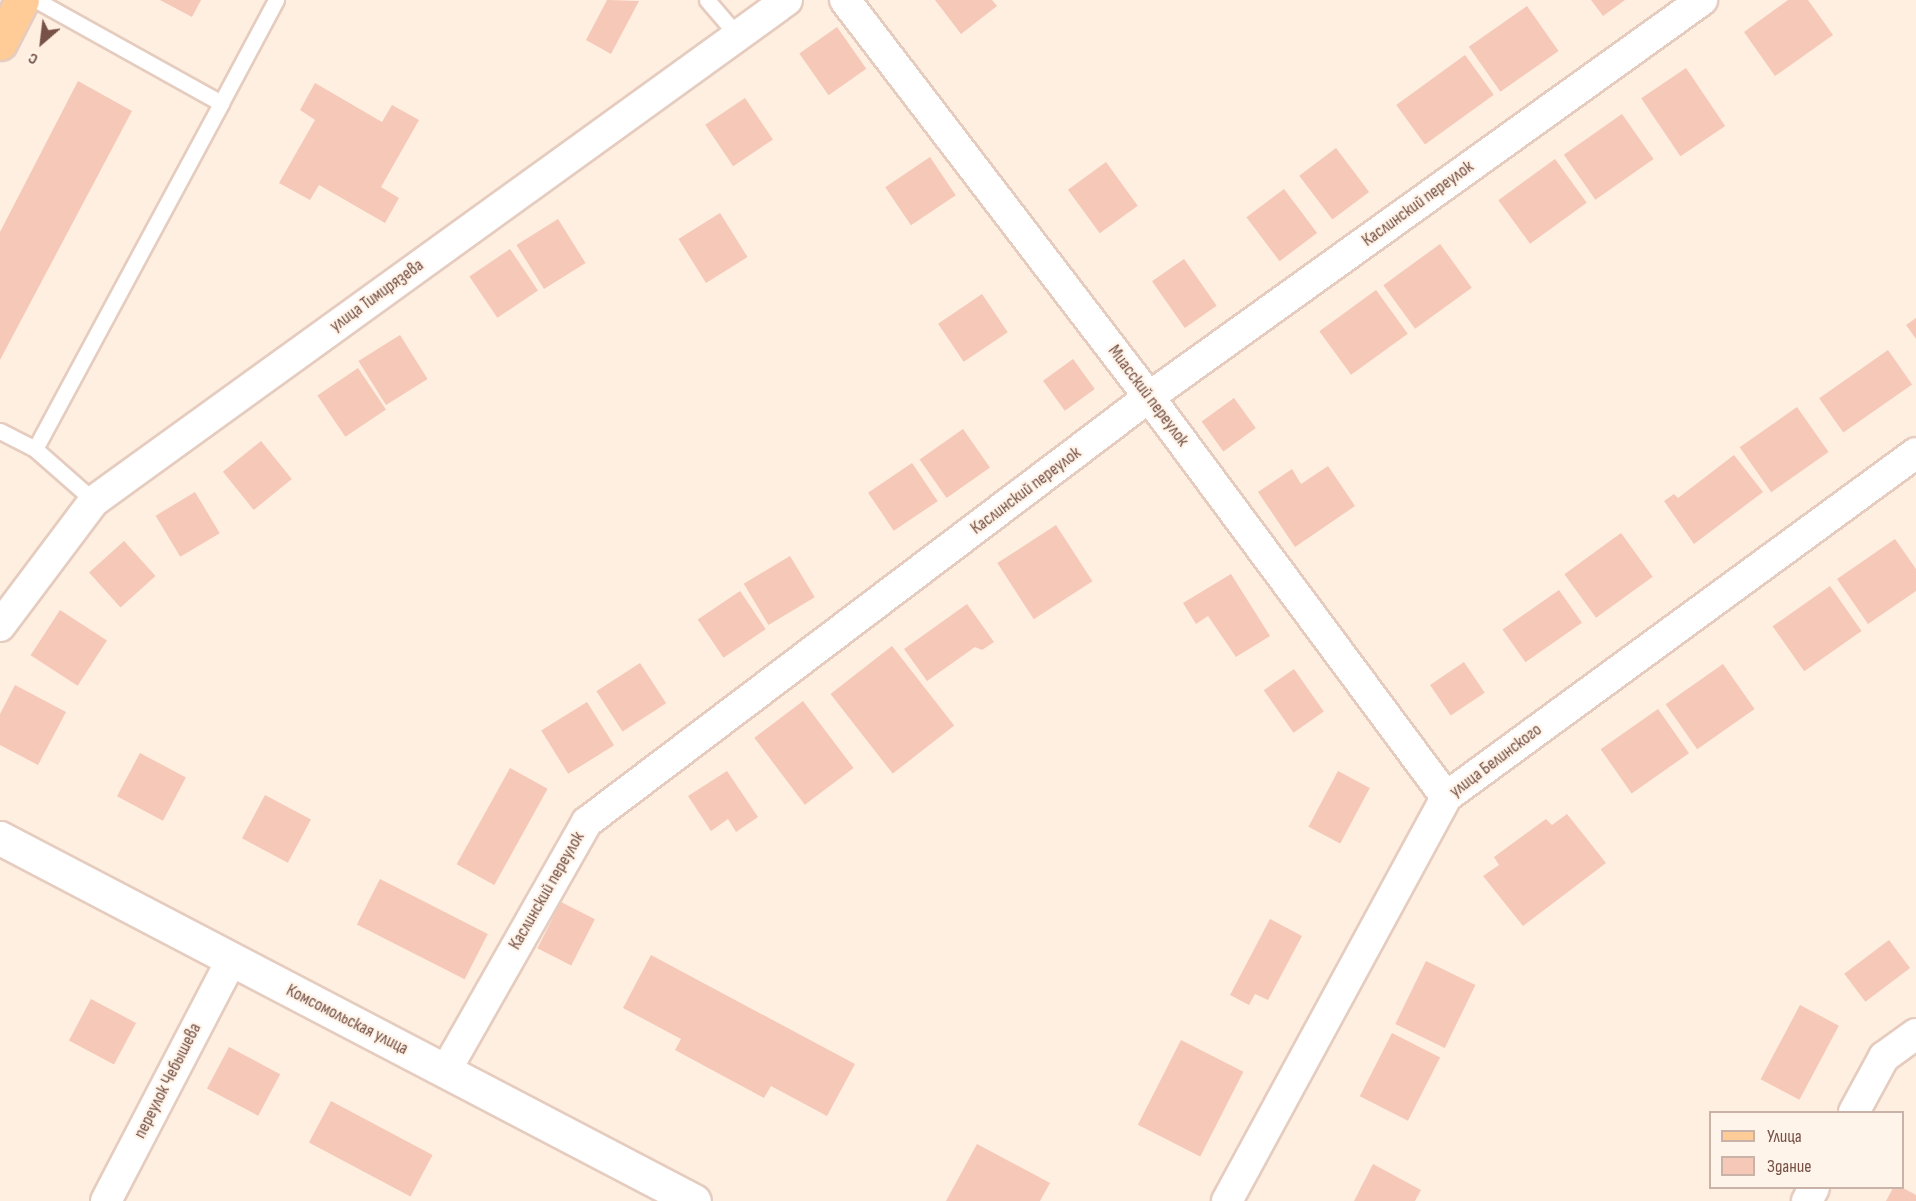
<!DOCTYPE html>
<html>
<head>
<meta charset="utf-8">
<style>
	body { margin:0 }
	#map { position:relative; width:1916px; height:1201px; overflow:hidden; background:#feefe1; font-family:"Sofia Sans Condensed",sans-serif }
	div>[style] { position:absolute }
	.building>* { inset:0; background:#f5c8b7; transform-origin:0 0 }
	.roads { filter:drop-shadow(2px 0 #e5ccbf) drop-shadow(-2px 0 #e5ccbf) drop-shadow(0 2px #e5ccbf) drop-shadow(0 -2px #e5ccbf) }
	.lane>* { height:15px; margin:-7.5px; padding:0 7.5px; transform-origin:7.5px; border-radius:7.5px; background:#fff }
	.street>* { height:30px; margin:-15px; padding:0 15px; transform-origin:15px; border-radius:15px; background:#fff }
	.secondary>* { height:33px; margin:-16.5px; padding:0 16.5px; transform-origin:16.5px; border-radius:16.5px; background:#fff }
	.primary>* { height:33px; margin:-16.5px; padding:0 16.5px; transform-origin:16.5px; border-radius:16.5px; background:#ffcb97 }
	span { translate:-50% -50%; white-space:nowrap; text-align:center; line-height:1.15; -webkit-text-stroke:4.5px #fff4e9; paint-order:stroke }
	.street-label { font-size:18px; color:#775146 }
	.legend { position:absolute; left:1709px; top:1111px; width:195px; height:78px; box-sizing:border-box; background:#fff4e9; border:2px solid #c9b3a8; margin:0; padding:8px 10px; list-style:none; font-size:18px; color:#775146 }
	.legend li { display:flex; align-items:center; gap:12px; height:30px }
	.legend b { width:30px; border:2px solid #c9b3a8 }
	.north { position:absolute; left:12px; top:12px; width:60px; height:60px; -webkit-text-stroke:4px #fff4e9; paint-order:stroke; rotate:208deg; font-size:16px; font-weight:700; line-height:24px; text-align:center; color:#775146 }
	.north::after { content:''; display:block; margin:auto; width:21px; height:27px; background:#775146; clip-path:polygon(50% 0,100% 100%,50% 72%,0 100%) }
</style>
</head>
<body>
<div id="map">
	<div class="building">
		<i style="clip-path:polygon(160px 0,201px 0,192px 17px)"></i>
		<i style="clip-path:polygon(607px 0,639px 1px,611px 54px,586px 40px)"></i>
		<i style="clip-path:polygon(935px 0,992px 0,997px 6px,961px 34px)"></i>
		<i style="clip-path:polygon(1591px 0,1625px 0,1603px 16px)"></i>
		<i style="clip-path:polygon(1788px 0,1808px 0,1833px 35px,1775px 76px,1744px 32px)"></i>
		<i style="left:1527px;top:6px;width:55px;height:71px;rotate:55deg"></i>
		<i style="left:837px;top:27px;width:51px;height:46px;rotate:55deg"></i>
		<i style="left:1465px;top:55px;width:49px;height:85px;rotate:54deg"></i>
		<i style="left:1686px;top:68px;width:70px;height:54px;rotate:56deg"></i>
		<i style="clip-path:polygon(78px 81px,132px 111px,0 360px,0 232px)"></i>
		<i style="clip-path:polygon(315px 83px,382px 122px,392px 105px,419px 120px,381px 187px,399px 198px,385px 223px,319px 185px,310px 200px,279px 183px,315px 120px,300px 110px)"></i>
		<i style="left:745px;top:98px;width:50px;height:48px;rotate:56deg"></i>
		<i style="left:1622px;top:114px;width:55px;height:71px;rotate:55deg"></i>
		<i style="left:1336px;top:148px;width:55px;height:46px;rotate:53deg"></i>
		<i style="left:930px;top:157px;width:46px;height:54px;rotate:56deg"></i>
		<i style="left:1555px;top:159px;width:54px;height:70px;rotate:54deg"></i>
		<i style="left:1106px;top:162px;width:54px;height:47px;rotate:54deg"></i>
		<i style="left:1284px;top:189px;width:55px;height:47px;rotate:53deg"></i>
		<i style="left:720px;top:213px;width:52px;height:49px;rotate:58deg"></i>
		<i style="left:558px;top:219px;width:52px;height:49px;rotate:58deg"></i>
		<i style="left:1440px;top:244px;width:54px;height:70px;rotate:54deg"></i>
		<i style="left:510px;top:249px;width:50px;height:49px;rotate:56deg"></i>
		<i style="left:1184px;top:259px;width:57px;height:39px;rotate:55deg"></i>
		<i style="left:1376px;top:290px;width:54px;height:70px;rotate:54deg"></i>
		<i style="left:982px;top:294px;width:46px;height:53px;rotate:56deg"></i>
		<i style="clip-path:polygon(1916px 318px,1916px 339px,1906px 325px)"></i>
		<i style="left:400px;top:335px;width:52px;height:49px;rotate:58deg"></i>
		<i style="left:1888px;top:350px;width:42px;height:84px;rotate:55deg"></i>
		<i style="left:1073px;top:359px;width:37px;height:37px;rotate:54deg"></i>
		<i style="left:358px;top:368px;width:50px;height:49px;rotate:56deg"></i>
		<i style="left:1234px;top:398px;width:37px;height:40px;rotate:54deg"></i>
		<i style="left:1797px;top:407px;width:55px;height:70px;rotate:55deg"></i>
		<i style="left:963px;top:429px;width:47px;height:53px;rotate:55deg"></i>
		<i style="left:261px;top:441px;width:49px;height:49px;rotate:51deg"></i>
		<i style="clip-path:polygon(1734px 455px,1763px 492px,1694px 544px,1664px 501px,1674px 494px,1678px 498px)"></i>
		<i style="left:912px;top:463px;width:46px;height:53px;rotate:56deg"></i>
		<i style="clip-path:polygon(1328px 466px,1355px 506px,1295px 547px,1258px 492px,1292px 469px,1301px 484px)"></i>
		<i style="left:195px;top:492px;width:48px;height:46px;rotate:59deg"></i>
		<i style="left:1056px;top:525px;width:67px;height:70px;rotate:57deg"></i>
		<i style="left:1621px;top:533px;width:54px;height:70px;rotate:54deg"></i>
		<i style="clip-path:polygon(1895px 539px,1916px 569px,1916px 591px,1868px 624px,1837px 579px)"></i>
		<i style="left:124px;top:541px;width:47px;height:47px;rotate:48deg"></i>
		<i style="left:790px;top:556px;width:48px;height:54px;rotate:59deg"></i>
		<i style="clip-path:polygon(1231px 574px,1270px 636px,1236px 657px,1208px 616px,1196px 624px,1183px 603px)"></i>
		<i style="left:1830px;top:586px;width:55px;height:70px;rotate:55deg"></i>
		<i style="left:1559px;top:590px;width:40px;height:69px;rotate:55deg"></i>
		<i style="left:740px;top:591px;width:46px;height:51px;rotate:56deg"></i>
		<i style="clip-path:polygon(967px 604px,994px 642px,982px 650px,975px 647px,927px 681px,904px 649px)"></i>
		<i style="left:60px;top:610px;width:56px;height:54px;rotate:33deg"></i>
		<i style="left:892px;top:646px;width:101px;height:78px;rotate:52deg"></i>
		<i style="left:1464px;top:662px;width:37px;height:41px;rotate:56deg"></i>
		<i style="left:640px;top:663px;width:48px;height:52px;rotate:57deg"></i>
		<i style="left:1723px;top:664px;width:55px;height:70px;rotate:55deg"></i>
		<i style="left:1294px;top:669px;width:52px;height:37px;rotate:55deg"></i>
		<i style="clip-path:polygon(15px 685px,66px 712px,38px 765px,0 745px,0 714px)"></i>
		<i style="left:803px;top:701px;width:84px;height:61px;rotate:53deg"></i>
		<i style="left:587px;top:702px;width:51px;height:54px;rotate:58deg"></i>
		<i style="left:1658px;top:709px;width:54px;height:70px;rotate:55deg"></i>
		<i style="left:140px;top:753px;width:52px;height:49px;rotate:28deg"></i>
		<i style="left:510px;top:768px;width:43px;height:110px;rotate:29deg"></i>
		<i style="clip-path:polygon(727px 771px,758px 817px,736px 832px,728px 819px,711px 831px,688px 796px)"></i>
		<i style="left:1338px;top:771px;width:36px;height:63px;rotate:28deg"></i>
		<i style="left:265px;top:795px;width:52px;height:49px;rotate:28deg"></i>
		<i style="clip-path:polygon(1567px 814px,1606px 863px,1523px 926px,1483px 876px,1499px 865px,1494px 857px,1546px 819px,1552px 825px)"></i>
		<i style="left:380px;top:879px;width:121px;height:51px;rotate:27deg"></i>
		<i style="left:561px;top:902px;width:38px;height:52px;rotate:27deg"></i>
		<i style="clip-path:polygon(1270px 919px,1302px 936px,1268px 1000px,1255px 994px,1249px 1005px,1230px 995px)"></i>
		<i style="left:1889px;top:940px;width:35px;height:56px;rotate:53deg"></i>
		<i style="clip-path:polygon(651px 955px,855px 1064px,827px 1116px,771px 1086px,764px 1098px,675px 1050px,681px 1039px,623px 1008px)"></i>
		<i style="left:1426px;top:961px;width:55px;height:70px;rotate:26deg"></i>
		<i style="left:91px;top:999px;width:51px;height:47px;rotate:28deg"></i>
		<i style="left:1800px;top:1005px;width:44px;height:84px;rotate:28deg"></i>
		<i style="left:1392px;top:1033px;width:54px;height:71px;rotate:27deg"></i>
		<i style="left:1181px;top:1040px;width:70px;height:95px;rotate:27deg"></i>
		<i style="left:229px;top:1047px;width:58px;height:47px;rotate:28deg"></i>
		<i style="left:331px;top:1101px;width:115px;height:47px;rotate:28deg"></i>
		<i style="clip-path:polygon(977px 1144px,1050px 1183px,1040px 1201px,946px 1201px)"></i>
		<i style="clip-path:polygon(1373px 1164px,1421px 1190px,1415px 1201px,1354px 1201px)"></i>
		<i style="clip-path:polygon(1893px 1188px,1903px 1188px,1916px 1195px,1916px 1201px,1886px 1201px)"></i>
	</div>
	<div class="roads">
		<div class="lane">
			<i style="left:36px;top:0;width:212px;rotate:29.1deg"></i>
			<i style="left:221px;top:103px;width:117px;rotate:-61.9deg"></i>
			<i style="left:707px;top:0;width:46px;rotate:49.4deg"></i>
			<i style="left:0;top:431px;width:39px;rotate:27deg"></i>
			<i style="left:35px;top:449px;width:79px;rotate:41.4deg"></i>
			<i style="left:35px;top:449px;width:393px;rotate:-61.7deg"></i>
		</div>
		<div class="street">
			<i style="left:845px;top:0;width:500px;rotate:52.56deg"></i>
			<i style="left:1149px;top:397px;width:498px;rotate:53.4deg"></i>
			<i style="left:0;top:626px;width:156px;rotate:-53.1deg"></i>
			<i style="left:94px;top:501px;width:855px;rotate:-35.86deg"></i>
			<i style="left:446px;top:1070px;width:285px;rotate:-60.4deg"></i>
			<i style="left:587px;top:822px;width:705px;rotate:-37.1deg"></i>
			<i style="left:1149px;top:397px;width:681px;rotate:-35.67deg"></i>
			<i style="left:1854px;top:1112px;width:63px;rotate:-61.4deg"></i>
			<i style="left:1884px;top:1057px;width:39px;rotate:-36deg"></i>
			<i style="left:106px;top:1201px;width:271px;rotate:-62.5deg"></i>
			<i style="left:1227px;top:1201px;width:460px;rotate:-61.5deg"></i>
			<i style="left:1446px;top:797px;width:582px;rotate:-36.2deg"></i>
			<i style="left:1807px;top:1201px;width:15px;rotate:-62deg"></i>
		</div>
		<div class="secondary">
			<i style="left:0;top:838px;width:783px;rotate:27.61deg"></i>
		</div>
		<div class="primary">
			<i style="left:0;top:43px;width:48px;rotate:-62.9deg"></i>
		</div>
	</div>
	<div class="street-label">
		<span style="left:1418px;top:204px;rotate:-36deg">Каслинский переулок</span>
		<span style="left:377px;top:296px;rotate:-36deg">улица Тимирязева</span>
		<span style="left:1148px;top:396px;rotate:53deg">Миасский переулок</span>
		<span style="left:1026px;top:491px;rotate:-37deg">Каслинский переулок</span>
		<span style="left:1496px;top:761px;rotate:-37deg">улица Белинского</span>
		<span style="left:547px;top:891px;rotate:-60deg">Каслинский переулок</span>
		<span style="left:347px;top:1020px;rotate:27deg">Комсомольская улица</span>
		<span style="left:168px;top:1081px;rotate:-63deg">переулок Чебышева</span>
	</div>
	<ul class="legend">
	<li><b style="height:8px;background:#ffcb97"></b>Улица</li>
	<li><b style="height:16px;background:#f5c8b7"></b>Здание</li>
	</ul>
	<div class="north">С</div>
</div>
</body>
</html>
